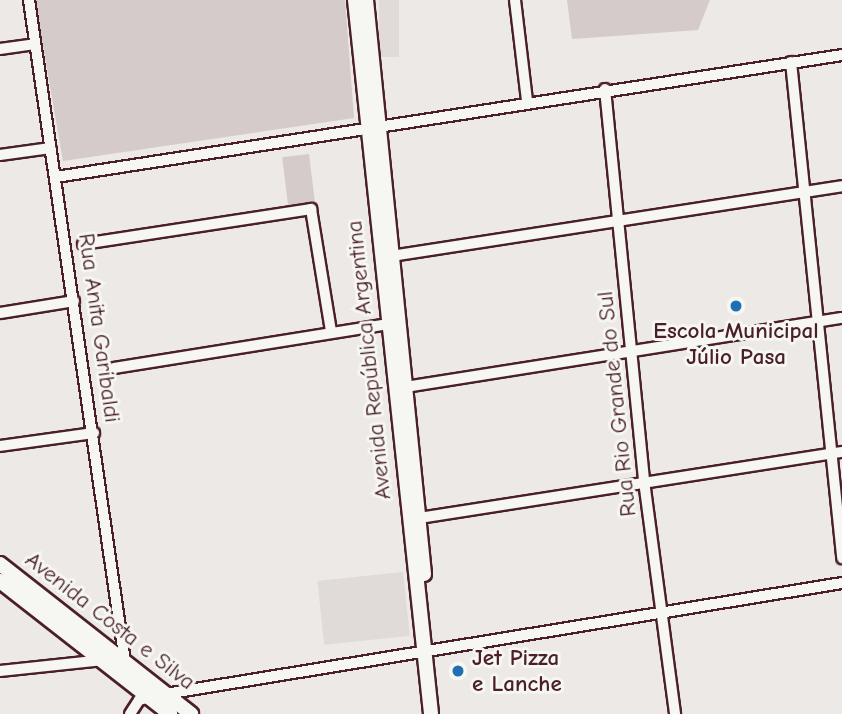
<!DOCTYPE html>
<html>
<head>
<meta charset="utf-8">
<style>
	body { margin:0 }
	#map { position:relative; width:842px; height:714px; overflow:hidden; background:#ece9e6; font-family:"Comic Neue",sans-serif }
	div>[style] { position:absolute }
	.built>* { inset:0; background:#e0dad8; transform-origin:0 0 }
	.green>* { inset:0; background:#d4cbca; transform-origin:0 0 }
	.roads { filter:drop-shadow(2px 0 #4a1f2b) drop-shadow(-2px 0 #4a1f2b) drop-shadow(0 2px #4a1f2b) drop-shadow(0 -2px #4a1f2b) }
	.minor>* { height:10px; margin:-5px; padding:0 5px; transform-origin:5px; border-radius:5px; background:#f6f6f2 }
	.major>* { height:14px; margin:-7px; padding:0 7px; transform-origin:7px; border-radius:7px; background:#f6f6f2 }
	.dots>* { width:19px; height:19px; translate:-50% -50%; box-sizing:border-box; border:4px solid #f6f6f2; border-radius:50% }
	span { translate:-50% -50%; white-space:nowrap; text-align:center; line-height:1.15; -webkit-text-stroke:6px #f6f6f2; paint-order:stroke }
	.street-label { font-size:23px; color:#4a1f2b }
	.poi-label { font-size:23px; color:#4a1f2b; font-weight:700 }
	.left { translate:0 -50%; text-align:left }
</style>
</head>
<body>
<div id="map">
	<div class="built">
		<i style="left:379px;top:0;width:20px;height:57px"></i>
		<i style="left:403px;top:572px;width:64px;height:86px;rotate:84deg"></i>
	</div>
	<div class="green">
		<i style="clip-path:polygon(35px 0,345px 0,354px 118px,63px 161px)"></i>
		<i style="clip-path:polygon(567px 0,710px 0,698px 30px,572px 39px)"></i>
		<i style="left:309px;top:154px;width:48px;height:27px;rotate:83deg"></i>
	</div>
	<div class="roads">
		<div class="minor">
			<i style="left:29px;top:0;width:669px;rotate:81.75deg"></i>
			<i style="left:515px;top:0;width:102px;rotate:83.2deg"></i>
			<i style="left:0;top:49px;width:35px;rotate:-8deg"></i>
			<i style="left:791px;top:62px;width:499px;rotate:84.1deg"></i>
			<i style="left:605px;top:89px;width:394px;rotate:84.3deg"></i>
			<i style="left:644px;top:481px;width:235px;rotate:82.4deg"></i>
			<i style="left:0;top:155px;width:51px;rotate:-7.8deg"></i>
			<i style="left:56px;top:177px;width:795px;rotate:-8.82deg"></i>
			<i style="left:83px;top:244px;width:231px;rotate:-8.7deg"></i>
			<i style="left:311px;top:209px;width:124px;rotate:80.7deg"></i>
			<i style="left:385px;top:257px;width:462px;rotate:-8.8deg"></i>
			<i style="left:0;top:313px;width:75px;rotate:-9.2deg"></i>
			<i style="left:114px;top:368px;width:278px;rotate:-9.1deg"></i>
			<i style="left:399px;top:388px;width:448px;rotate:-9deg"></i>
			<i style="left:0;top:446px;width:95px;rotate:-7.9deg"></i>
			<i style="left:413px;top:519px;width:434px;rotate:-8.9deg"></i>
			<i style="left:0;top:671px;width:104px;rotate:-6.1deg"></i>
			<i style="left:130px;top:714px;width:17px;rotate:-57deg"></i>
			<i style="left:139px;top:700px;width:27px;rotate:-13deg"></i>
			<i style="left:165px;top:694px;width:686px;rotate:-9.31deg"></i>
		</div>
		<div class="major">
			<i style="left:355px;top:0;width:718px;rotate:83.92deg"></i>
			<i style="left:366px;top:0;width:577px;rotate:84.23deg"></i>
			<i style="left:0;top:564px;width:243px;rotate:38.1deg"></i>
			<i style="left:0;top:581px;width:216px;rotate:38deg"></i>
		</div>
	</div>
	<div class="dots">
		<i style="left:736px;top:306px;background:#1f6fb2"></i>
		<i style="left:458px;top:671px;background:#1f6fb2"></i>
	</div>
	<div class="street-label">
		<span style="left:99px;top:328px;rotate:82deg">Rua Anita Garibaldi</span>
		<span style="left:369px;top:360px;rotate:-96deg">Avenida República Argentina</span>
		<span style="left:617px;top:404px;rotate:-96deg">Rua Rio Grande do Sul</span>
		<span style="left:110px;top:621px;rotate:38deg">Avenida Costa e Silva</span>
	</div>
	<div class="poi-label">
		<span style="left:736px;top:344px">Escola Municipal<br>Júlio Pasa</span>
		<span class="left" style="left:472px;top:671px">Jet Pizza<br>e Lanche</span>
	</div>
</div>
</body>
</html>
